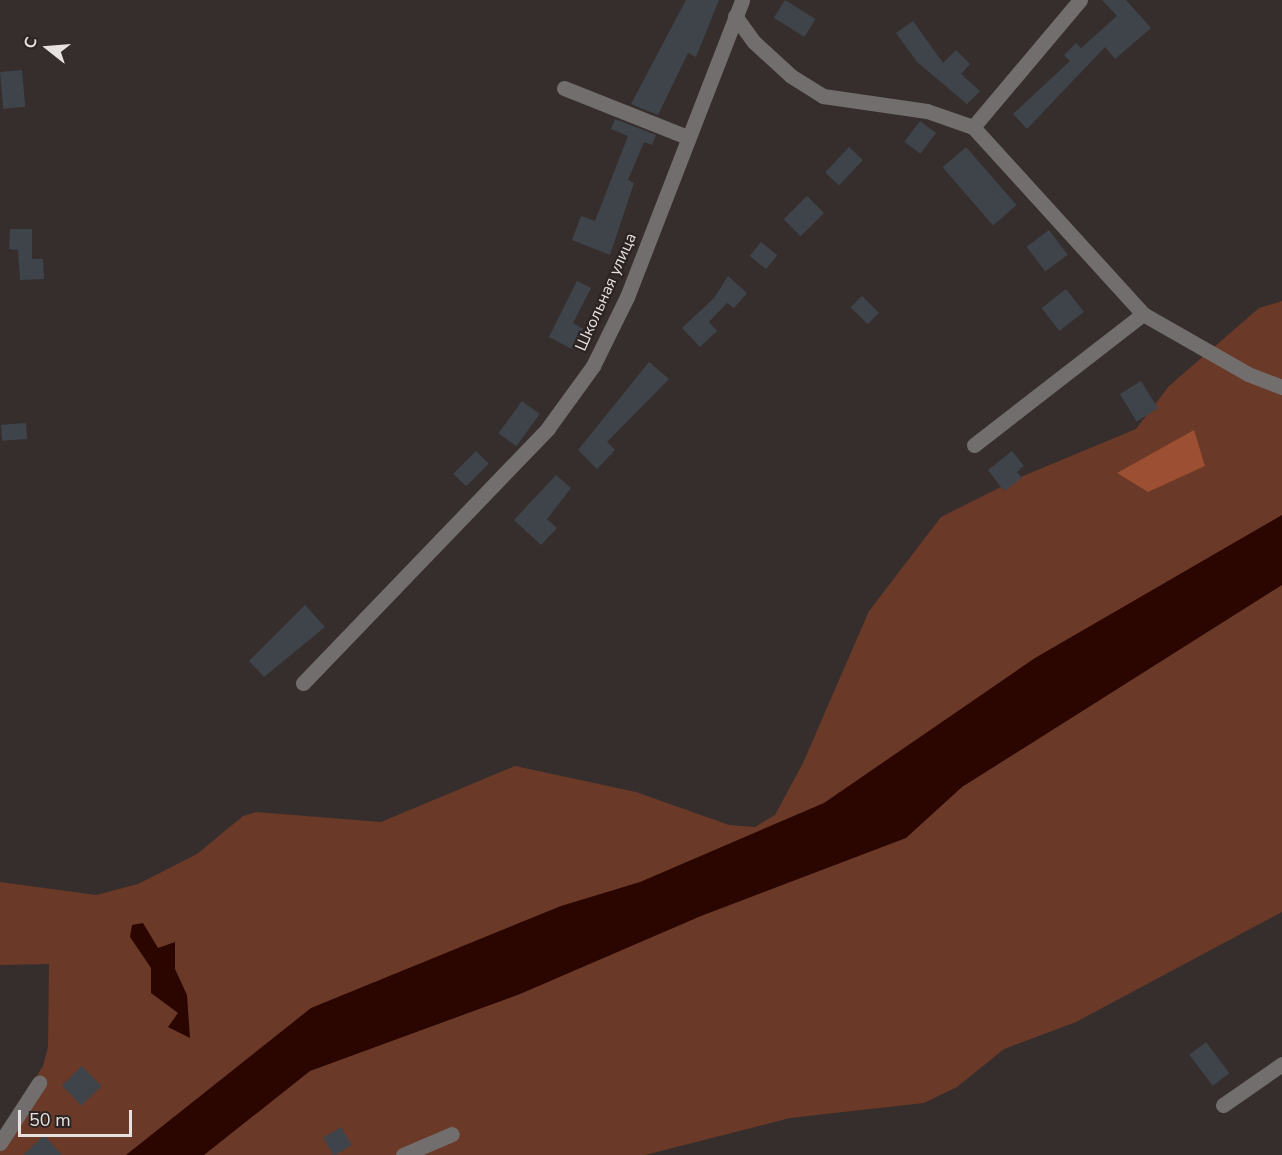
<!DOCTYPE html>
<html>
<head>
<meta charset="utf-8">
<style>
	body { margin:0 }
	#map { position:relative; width:1282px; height:1155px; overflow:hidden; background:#352e2c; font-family:"Nunito Sans",sans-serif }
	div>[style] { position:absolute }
	.green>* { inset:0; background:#6a3927 }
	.forest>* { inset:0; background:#9c4f32 }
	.water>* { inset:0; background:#2b0600 }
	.building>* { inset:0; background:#3f444a; transform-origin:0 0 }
	.minor>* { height:15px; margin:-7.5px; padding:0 7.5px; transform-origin:7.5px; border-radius:7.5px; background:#726e6d }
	span { translate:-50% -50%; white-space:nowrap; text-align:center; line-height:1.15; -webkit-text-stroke:4.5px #2b2422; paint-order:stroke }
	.street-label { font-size:16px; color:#e7e2e0 }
	.north { position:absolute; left:18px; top:18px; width:60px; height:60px; -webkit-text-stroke:4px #2b2422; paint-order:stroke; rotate:287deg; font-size:16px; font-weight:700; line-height:24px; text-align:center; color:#e7e2e0 }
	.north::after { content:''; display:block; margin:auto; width:21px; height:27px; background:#e7e2e0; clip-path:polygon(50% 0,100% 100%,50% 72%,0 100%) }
	.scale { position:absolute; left:18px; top:1110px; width:114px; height:27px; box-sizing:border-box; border:3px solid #e7e2e0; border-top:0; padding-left:8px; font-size:18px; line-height:21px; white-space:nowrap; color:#e7e2e0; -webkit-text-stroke:4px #2b2422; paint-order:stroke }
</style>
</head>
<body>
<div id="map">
	<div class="green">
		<i style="clip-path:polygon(1282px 301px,1282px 912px,1076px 1022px,1004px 1049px,957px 1087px,924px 1103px,790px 1118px,645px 1155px,0 1155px,0 1134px,43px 1066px,48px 1047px,49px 964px,0 965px,0 882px,96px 895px,138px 884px,197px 854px,243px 816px,256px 812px,381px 822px,515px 766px,636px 792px,729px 825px,755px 827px,775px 815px,803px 763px,869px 611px,941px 517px,1023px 476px,1136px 429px,1169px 386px,1259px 308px)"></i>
	</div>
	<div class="forest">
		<i style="clip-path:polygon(1194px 430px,1205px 466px,1148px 492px,1117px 473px)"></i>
	</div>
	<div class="water">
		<i style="clip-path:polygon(1282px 515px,1282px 585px,962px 787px,906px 838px,701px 916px,520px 994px,310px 1071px,204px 1155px,126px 1155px,311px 1008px,561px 906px,640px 882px,824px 803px,1035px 658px)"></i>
		<i style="clip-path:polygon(143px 923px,158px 948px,175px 942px,175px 969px,187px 995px,190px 1038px,168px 1027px,178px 1013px,151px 993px,151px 968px,130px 937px,132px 925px)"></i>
	</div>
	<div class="building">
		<i style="clip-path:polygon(686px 0,719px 0,696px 57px,688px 53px,658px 115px,631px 104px)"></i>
		<i style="left:785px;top:0;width:36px;height:21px;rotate:32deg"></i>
		<i style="clip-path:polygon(1102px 0,1126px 0,1151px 28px,1115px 59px,1105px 47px,1027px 129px,1013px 114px,1070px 61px,1064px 55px,1076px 43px,1081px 48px,1117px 16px)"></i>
		<i style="clip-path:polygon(913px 21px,943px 63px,956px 50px,970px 64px,961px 74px,980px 91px,967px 104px,917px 62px,896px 33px)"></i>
		<i style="left:22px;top:70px;width:37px;height:22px;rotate:85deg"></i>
		<i style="clip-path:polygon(615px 119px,656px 135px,652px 145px,644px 142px,628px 180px,634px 183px,610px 255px,572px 240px,581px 216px,595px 221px,628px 136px,611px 129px)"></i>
		<i style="left:920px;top:121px;width:20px;height:26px;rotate:37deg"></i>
		<i style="left:849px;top:147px;width:19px;height:35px;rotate:43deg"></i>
		<i style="left:966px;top:147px;width:77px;height:31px;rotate:49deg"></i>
		<i style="left:807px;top:196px;width:24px;height:33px;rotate:45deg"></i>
		<i style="clip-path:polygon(10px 229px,32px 229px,32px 259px,43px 259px,44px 279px,20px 280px,18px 250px,9px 249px)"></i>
		<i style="left:1049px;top:230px;width:31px;height:28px;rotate:53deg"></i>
		<i style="left:761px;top:242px;width:21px;height:18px;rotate:39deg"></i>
		<i style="clip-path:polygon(728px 276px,747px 293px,734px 308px,727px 303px,709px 322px,717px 331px,700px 347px,682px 328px,714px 298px)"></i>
		<i style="clip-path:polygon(577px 281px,591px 288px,573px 323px,583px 329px,572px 349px,549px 337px)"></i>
		<i style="left:1066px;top:289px;width:29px;height:31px;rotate:52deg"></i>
		<i style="left:862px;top:296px;width:24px;height:16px;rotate:45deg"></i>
		<i style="clip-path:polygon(649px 362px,669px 379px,607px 442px,615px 450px,597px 469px,578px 450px)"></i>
		<i style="left:1141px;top:381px;width:32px;height:25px;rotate:58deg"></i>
		<i style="left:522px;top:401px;width:22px;height:40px;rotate:36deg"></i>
		<i style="left:26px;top:423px;width:16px;height:25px;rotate:86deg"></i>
		<i style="left:476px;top:451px;width:18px;height:32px;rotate:45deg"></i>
		<i style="clip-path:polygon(1012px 451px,1024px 466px,1017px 472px,1022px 478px,1004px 491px,988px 470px)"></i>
		<i style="clip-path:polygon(556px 475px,571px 488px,547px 519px,557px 528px,541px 545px,514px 520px)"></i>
		<i style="clip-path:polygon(305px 605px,325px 627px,264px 677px,249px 661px)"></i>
		<i style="left:1206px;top:1042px;width:39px;height:21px;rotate:53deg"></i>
		<i style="left:82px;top:1066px;width:28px;height:28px;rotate:46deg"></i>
		<i style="left:341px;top:1127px;width:21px;height:21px;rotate:59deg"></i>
		<i style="clip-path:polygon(44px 1135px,62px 1155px,23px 1155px)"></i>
	</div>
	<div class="minor">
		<i style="left:1080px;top:0;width:166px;rotate:130.1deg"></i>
		<i style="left:973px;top:127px;width:253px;rotate:47.7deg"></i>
		<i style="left:1143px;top:314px;width:121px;rotate:29.7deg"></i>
		<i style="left:1248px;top:374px;width:36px;rotate:21deg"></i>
		<i style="left:735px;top:16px;width:32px;rotate:54deg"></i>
		<i style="left:754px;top:42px;width:50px;rotate:42.6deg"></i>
		<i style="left:791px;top:76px;width:38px;rotate:32deg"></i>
		<i style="left:823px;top:96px;width:105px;rotate:8.2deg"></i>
		<i style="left:927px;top:111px;width:49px;rotate:19.2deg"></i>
		<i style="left:564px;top:88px;width:132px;rotate:21.7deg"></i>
		<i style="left:974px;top:445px;width:214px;rotate:-37.8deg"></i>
		<i style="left:303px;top:683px;width:354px;rotate:-46.1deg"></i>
		<i style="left:548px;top:428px;width:77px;rotate:-54deg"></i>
		<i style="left:593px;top:366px;width:77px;rotate:-63.8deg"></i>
		<i style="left:627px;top:297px;width:318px;rotate:-68.8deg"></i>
		<i style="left:1223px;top:1105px;width:72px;rotate:-34.8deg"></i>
		<i style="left:0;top:1143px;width:72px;rotate:-57deg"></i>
		<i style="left:403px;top:1155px;width:53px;rotate:-23.2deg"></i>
	</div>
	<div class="street-label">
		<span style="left:606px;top:292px;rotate:-66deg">Школьная улица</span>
	</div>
	<div class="north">С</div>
	<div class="scale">50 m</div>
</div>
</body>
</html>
